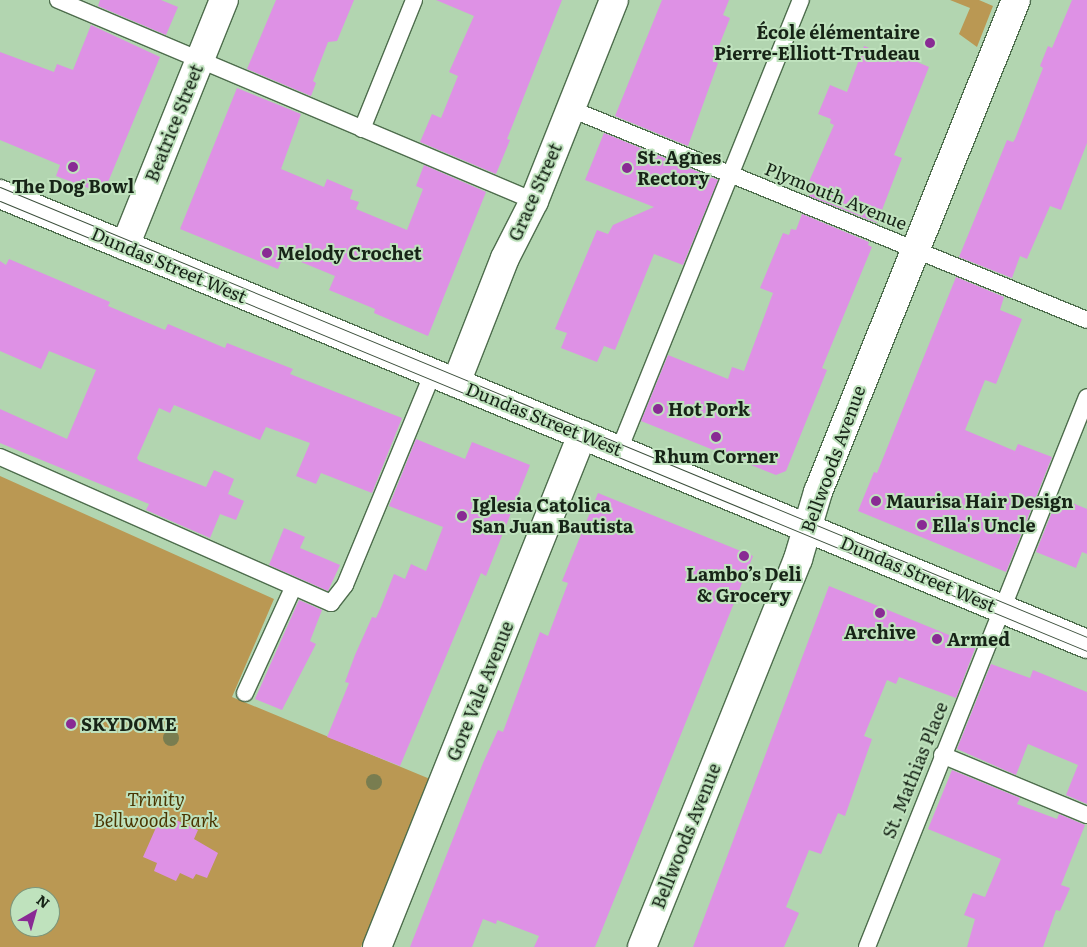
<!DOCTYPE html>
<html>
<head>
<meta charset="utf-8">
<style>
	body { margin:0 }
	#map { position:relative; width:1087px; height:947px; overflow:hidden; background:#b2d5b0; font-family:Literata,serif }
	div>[style] { position:absolute }
	.green>* { inset:0; background:#ba9853 }
	.building>* { inset:0; background:#de91e5 }
	.roads { filter:drop-shadow(1px 0 #4e6d4d) drop-shadow(-1px 0 #4e6d4d) drop-shadow(0 1px #4e6d4d) drop-shadow(0 -1px #4e6d4d) }
	.lane>* { height:16px; margin:-8px; padding:0 8px; transform-origin:8px; border-radius:8px; background:#fff }
	.street>* { height:28px; margin:-14px; padding:0 14px; transform-origin:14px; border-radius:14px; background:#fff }
	.secondary>* { height:28px; margin:-14px; padding:0 14px; transform-origin:14px; border-radius:14px; background:#fff }
	.tram>* { height:1px; margin:-0.5px; padding:0 0.5px; transform-origin:0.5px; border-radius:0.5px; background:#3c4f3c }
	.trees>* { width:16px; height:16px; margin:-8px; border-radius:50%; background:#797d50 }
	.dots>* { width:14px; height:14px; translate:-50% -50%; box-sizing:border-box; border:2px solid #bfe2bd; border-radius:50% }
	span { translate:-50% -50%; white-space:nowrap; text-align:center; line-height:1.15; -webkit-text-stroke:4px #bfe2bd; paint-order:stroke }
	.poi-label { font-size:18px; color:#172417; font-weight:700 }
	.right { translate:-100% -50%; text-align:right }
	.left { translate:0 -50%; text-align:left }
	.street-label { font-size:18px; color:#172417 }
	.park-label { font-size:18px; color:#4a3502; font-style:italic }
	.north { position:absolute; left:10px; top:887px; width:50px; height:50px; box-sizing:border-box; background:#bfe2bd; border:1px solid #7c967b; border-radius:50%; rotate:38deg; font-size:14px; font-weight:700; line-height:20px; text-align:center; color:#172417 }
	.north::after { content:''; display:block; margin:auto; width:18px; height:22px; background:#892a94; clip-path:polygon(50% 0,100% 100%,50% 72%,0 100%) }
</style>
</head>
<body>
<div id="map">
	<div class="green">
		<i style="clip-path:polygon(950px 0,979px 0,993px 6px,977px 47px,959px 34px,970px 8px)"></i>
		<i style="clip-path:polygon(evenodd,0 476px,274px 599px,232px 697px,430px 779px,361px 947px,0 947px,0 476px,20px 897px,50px 897px,50px 927px,20px 927px,20px 897px)"></i>
	</div>
	<div class="building">
		<i style="clip-path:polygon(100px 0,161px 0,178px 7px,166px 35px,98px 6px)"></i>
		<i style="clip-path:polygon(276px 0,354px 0,337px 41px,328px 42px,313px 81px,316px 83px,311px 96px,247px 69px)"></i>
		<i style="clip-path:polygon(436px 0,562px 0,507px 139px,510px 140px,496px 174px,420px 142px,432px 114px,441px 118px,458px 76px,449px 72px,474px 16px)"></i>
		<i style="clip-path:polygon(662px 0,729px 0,723px 15px,730px 18px,713px 61px,718px 63px,688px 146px,615px 116px)"></i>
		<i style="clip-path:polygon(1072px 0,1087px 0,1087px 143px,1061px 210px,1050px 206px,1027px 259px,1020px 256px,1012px 278px,959px 257px,1007px 140px,1013px 142px,1015px 139px,1043px 68px,1040px 66px,1048px 46px,1052px 48px)"></i>
		<i style="clip-path:polygon(91px 25px,160px 57px,106px 187px,96px 191px,56px 176px,60px 165px,0 140px,0 52px,54px 72px,57px 64px,73px 70px)"></i>
		<i style="clip-path:polygon(864px 46px,880px 52px,882px 47px,929px 67px,894px 155px,902px 158px,877px 223px,809px 196px,812px 188px,807px 186px,834px 125px,830px 123px,831px 119px,818px 114px,830px 85px,847px 92px)"></i>
		<i style="clip-path:polygon(237px 88px,301px 114px,281px 169px,324px 187px,327px 179px,353px 190px,350px 199px,359px 202px,356px 209px,407px 230px,423px 189px,416px 186px,424px 165px,486px 192px,428px 336px,374px 313px,375px 309px,329px 290px,335px 276px,284px 255px,278px 269px,180px 229px)"></i>
		<i style="clip-path:polygon(604px 133px,718px 180px,683px 265px,654px 254px,615px 350px,604px 346px,597px 362px,561px 348px,567px 333px,555px 329px,597px 230px,608px 234px,613px 225px,654px 207px,585px 180px)"></i>
		<i style="clip-path:polygon(802px 214px,869px 242px,868px 245px,872px 247px,822px 368px,827px 370px,786px 471px,776px 475px,641px 421px,668px 355px,728px 379px,732px 367px,744px 371px,773px 293px,760px 288px,783px 233px,789px 235px,791px 229px,796px 230px)"></i>
		<i style="clip-path:polygon(9px 259px,110px 302px,108px 306px,165px 330px,168px 324px,225px 348px,227px 343px,293px 369px,290px 374px,402px 418px,372px 493px,321px 473px,316px 484px,296px 476px,310px 443px,266px 427px,260px 440px,174px 405px,170px 413px,159px 408px,137px 458px,139px 461px,206px 487px,214px 470px,234px 479px,228px 494px,244px 501px,236px 520px,220px 514px,210px 538px,146px 510px,149px 504px,0 443px,0 409px,67px 439px,96px 370px,49px 351px,41px 369px,0 351px,0 261px,6px 265px)"></i>
		<i style="clip-path:polygon(956px 277px,1004px 297px,1000px 310px,1022px 319px,996px 384px,985px 380px,965px 430px,1015px 451px,1018px 444px,1052px 457px,1006px 572px,858px 511px,874px 472px,877px 473px)"></i>
		<i style="clip-path:polygon(416px 439px,465px 459px,472px 442px,530px 465px,486px 576px,481px 573px,400px 766px,327px 737px,349px 683px,345px 682px,355px 655px,372px 617px,376px 618px,381px 607px,394px 574px,405px 579px,411px 564px,426px 571px,443px 527px,389px 506px)"></i>
		<i style="clip-path:polygon(598px 493px,753px 556px,595px 947px,534px 947px,539px 936px,497px 920px,496px 924px,483px 919px,472px 947px,410px 947px,483px 763px,498px 730px,503px 732px,540px 632px,548px 636px,568px 583px,562px 581px)"></i>
		<i style="clip-path:polygon(1058px 497px,1087px 509px,1087px 554px,1082px 552px,1076px 568px,1036px 552px)"></i>
		<i style="clip-path:polygon(284px 528px,305px 537px,300px 548px,340px 565px,328px 591px,269px 565px)"></i>
		<i style="clip-path:polygon(829px 586px,976px 646px,956px 698px,899px 677px,896px 684px,887px 680px,864px 736px,872px 739px,845px 816px,838px 813px,821px 854px,809px 850px,786px 907px,799px 913px,784px 947px,693px 947px)"></i>
		<i style="clip-path:polygon(299px 600px,322px 610px,310px 641px,316px 644px,282px 710px,255px 699px)"></i>
		<i style="clip-path:polygon(991px 664px,1030px 678px,1033px 670px,1087px 692px,1087px 804px,1066px 795px,1078px 765px,1028px 744px,1016px 775px,957px 749px)"></i>
		<i style="clip-path:polygon(952px 770px,1020px 798px,1017px 804px,1057px 819px,1059px 814px,1085px 825px,1061px 885px,1070px 888px,1060px 911px,1056px 910px,1043px 947px,967px 947px,975px 919px,964px 915px,973px 893px,985px 897px,1001px 859px,928px 829px)"></i>
		<i style="clip-path:polygon(176px 820px,198px 830px,194px 839px,218px 853px,207px 878px,196px 874px,193px 879px,180px 873px,176px 881px,154px 871px,157px 863px,143px 857px,158px 823px,172px 829px)"></i>
	</div>
	<div class="roads">
		<div class="lane">
			<i style="left:58px;top:0;width:517px;rotate:22.89deg"></i>
			<i style="left:571px;top:109px;width:557px;rotate:22.24deg"></i>
			<i style="left:362px;top:129px;width:139px;rotate:-68deg"></i>
			<i style="left:619px;top:450px;width:485px;rotate:-68deg"></i>
			<i style="left:0;top:457px;width:362px;rotate:23.8deg"></i>
			<i style="left:331px;top:603px;width:23px;rotate:-52deg"></i>
			<i style="left:345px;top:585px;width:230px;rotate:-67.5deg"></i>
			<i style="left:245px;top:693px;width:115px;rotate:-65.4deg"></i>
			<i style="left:942px;top:755px;width:157px;rotate:22.5deg"></i>
			<i style="left:867px;top:947px;width:592px;rotate:-68.2deg"></i>
		</div>
		<div class="street">
			<i style="left:125px;top:246px;width:265px;rotate:-68.1deg"></i>
			<i style="left:456px;top:383px;width:134px;rotate:-68.6deg"></i>
			<i style="left:505px;top:258px;width:64px;rotate:-63deg"></i>
			<i style="left:534px;top:201px;width:216px;rotate:-68.3deg"></i>
			<i style="left:377px;top:947px;width:552px;rotate:-68.18deg"></i>
			<i style="left:642px;top:947px;width:418px;rotate:-68.1deg"></i>
			<i style="left:798px;top:559px;width:70px;rotate:-73.4deg"></i>
			<i style="left:818px;top:492px;width:530px;rotate:-68.08deg"></i>
		</div>
		<div class="secondary">
			<i style="left:0;top:194px;width:1176px;rotate:22.49deg"></i>
		</div>
	</div>
	<div class="tram">
		<i style="left:0;top:187px;width:1176px;rotate:22.49deg"></i>
		<i style="left:0;top:201px;width:1176px;rotate:22.49deg"></i>
	</div>
	<div class="trees">
		<i style="left:171px;top:738px"></i>
		<i style="left:374px;top:782px"></i>
	</div>
	<div class="dots">
		<i style="left:930px;top:43px;background:#892a94"></i>
		<i style="left:73px;top:167px;background:#892a94"></i>
		<i style="left:627px;top:168px;background:#892a94"></i>
		<i style="left:267px;top:253px;background:#892a94"></i>
		<i style="left:658px;top:409px;background:#892a94"></i>
		<i style="left:716px;top:437px;background:#892a94"></i>
		<i style="left:876px;top:501px;background:#892a94"></i>
		<i style="left:462px;top:516px;background:#892a94"></i>
		<i style="left:922px;top:525px;background:#892a94"></i>
		<i style="left:744px;top:556px;background:#892a94"></i>
		<i style="left:880px;top:613px;background:#892a94"></i>
		<i style="left:937px;top:639px;background:#892a94"></i>
		<i style="left:71px;top:724px;background:#892a94"></i>
	</div>
	<div class="poi-label">
		<span class="right" style="left:920px;top:43px">École élémentaire<br>Pierre-Elliott-Trudeau</span>
		<span class="left" style="left:637px;top:168px">St. Agnes<br>Rectory</span>
		<span style="left:73px;top:186px">The Dog Bowl</span>
		<span class="left" style="left:277px;top:253px">Melody Crochet</span>
		<span class="left" style="left:668px;top:409px">Hot Pork</span>
		<span style="left:716px;top:456px">Rhum Corner</span>
		<span class="left" style="left:886px;top:501px">Maurisa Hair Design</span>
		<span class="left" style="left:472px;top:516px">Iglesia Catolica<br>San Juan Bautista</span>
		<span class="left" style="left:932px;top:525px">Ella's Uncle</span>
		<span style="left:744px;top:585px">Lambo’s Deli<br>&amp; Grocery</span>
		<span style="left:880px;top:632px">Archive</span>
		<span class="left" style="left:947px;top:639px">Armed</span>
		<span class="left" style="left:81px;top:724px">SKYDOME</span>
	</div>
	<div class="street-label">
		<span style="left:174px;top:123px;rotate:-68deg">Beatrice Street</span>
		<span style="left:535px;top:192px;rotate:-66deg">Grace Street</span>
		<span style="left:836px;top:196px;rotate:22deg">Plymouth Avenue</span>
		<span style="left:169px;top:265px;rotate:23deg">Dundas Street West</span>
		<span style="left:544px;top:419px;rotate:22deg">Dundas Street West</span>
		<span style="left:833px;top:459px;rotate:-70deg">Bellwoods Avenue</span>
		<span style="left:918px;top:574px;rotate:23deg">Dundas Street West</span>
		<span style="left:480px;top:691px;rotate:-68deg">Gore Vale Avenue</span>
		<span style="left:915px;top:770px;rotate:-68deg">St. Mathias Place</span>
		<span style="left:686px;top:836px;rotate:-68deg">Bellwoods Avenue</span>
	</div>
	<div class="park-label">
		<span style="left:156px;top:810px">Trinity<br>Bellwoods Park</span>
	</div>
	<div class="north">N</div>
</div>
</body>
</html>
